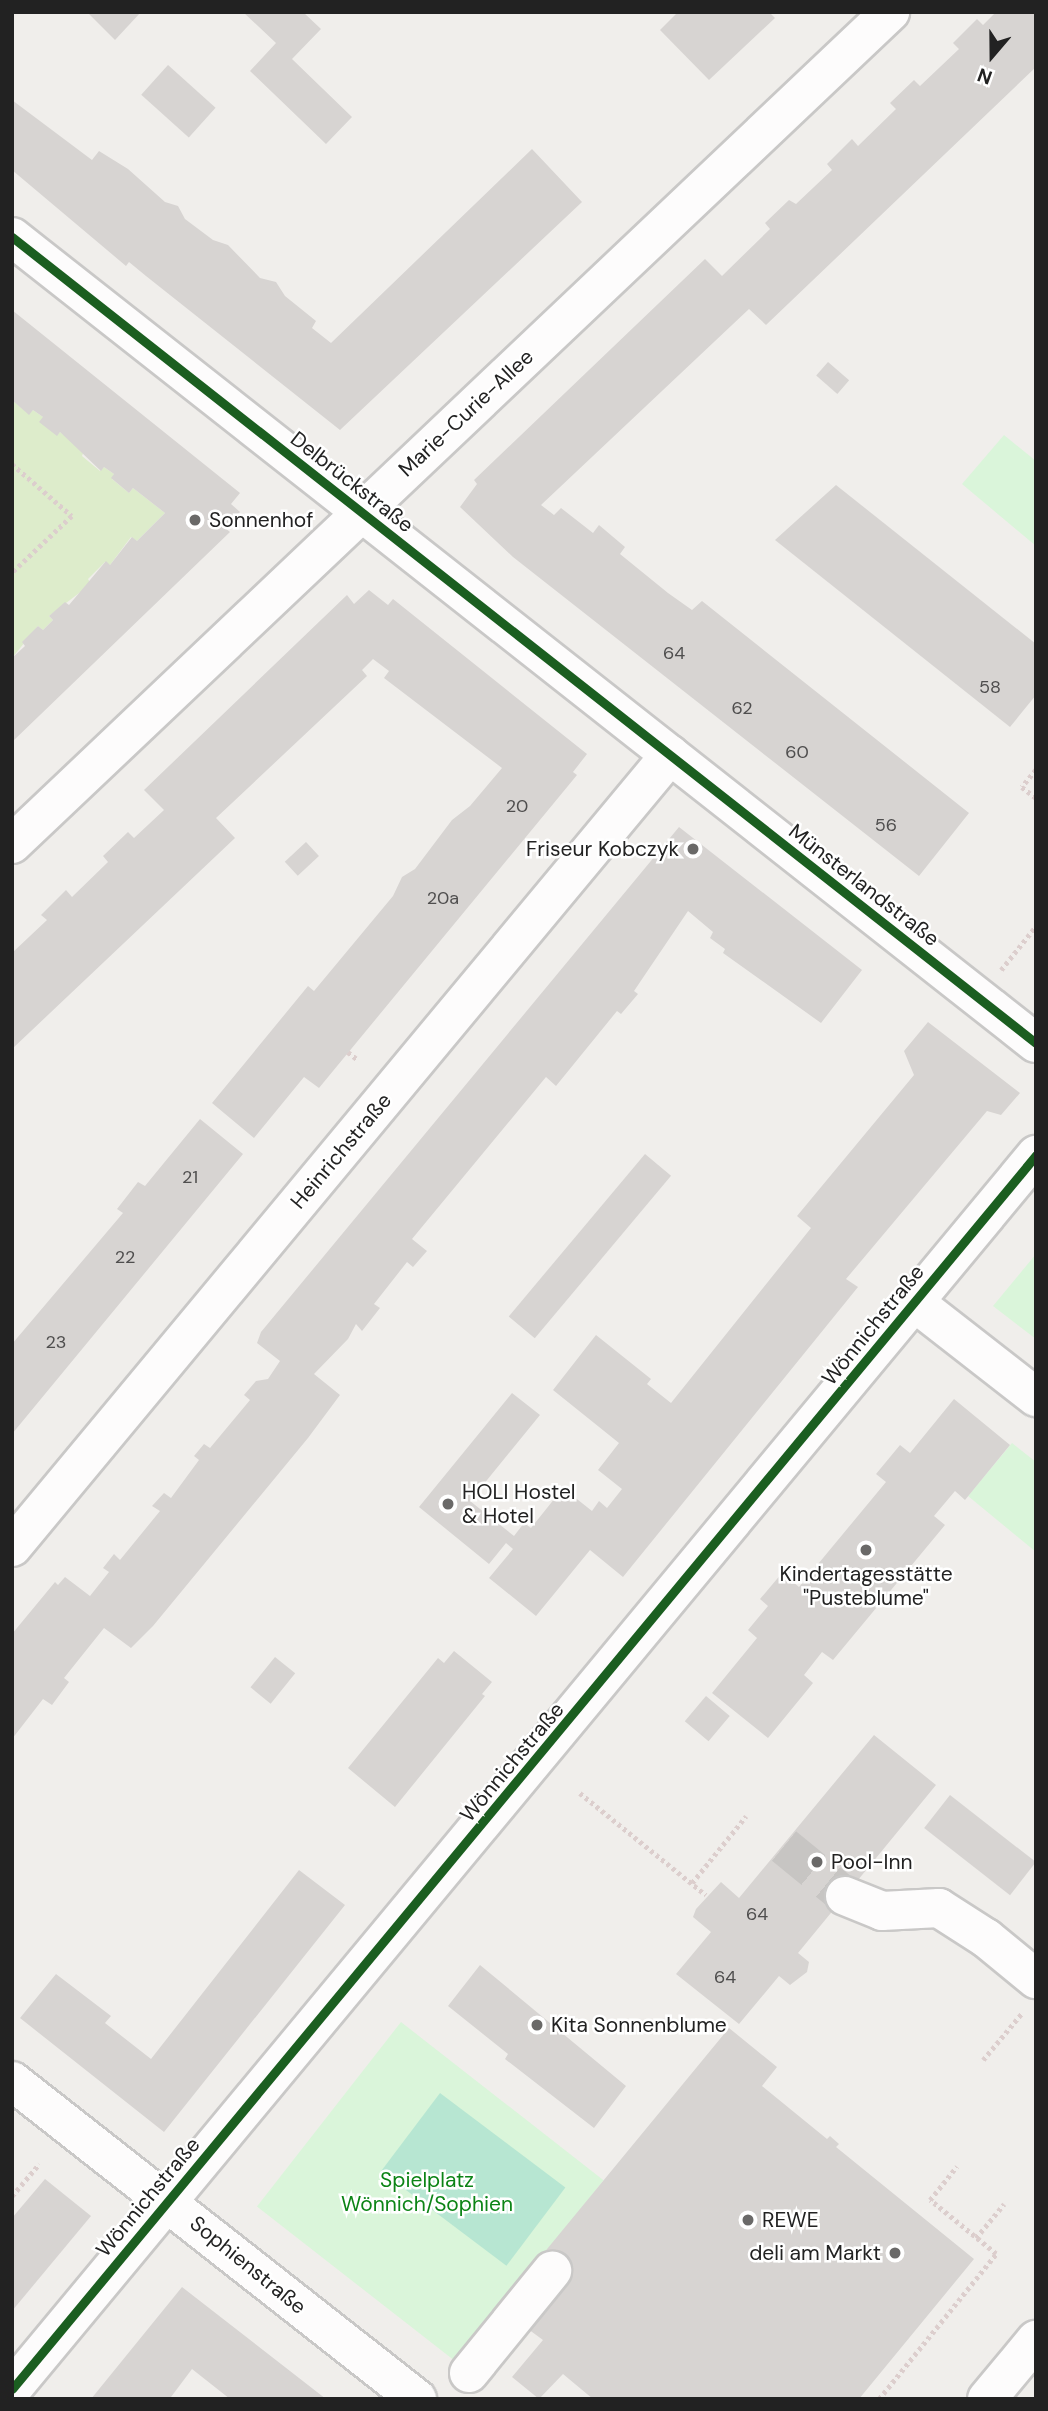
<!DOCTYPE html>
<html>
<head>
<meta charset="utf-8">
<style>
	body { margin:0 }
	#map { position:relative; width:1048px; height:2411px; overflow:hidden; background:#f0eeeb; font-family:"DM Sans",sans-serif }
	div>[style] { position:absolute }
	.grass>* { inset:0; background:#ddeccb }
	.park>* { inset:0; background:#daf5da; transform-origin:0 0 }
	.pitch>* { inset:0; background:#b7e6d2; transform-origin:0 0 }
	.building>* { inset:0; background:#d7d4d2; transform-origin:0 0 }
	.minor-tunnel>* { height:38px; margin-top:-19px; transform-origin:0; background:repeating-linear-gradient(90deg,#c7c5c3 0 38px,transparent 0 57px) }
	.path>* { height:4.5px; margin-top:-2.25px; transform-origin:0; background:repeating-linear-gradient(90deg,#dccecd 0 3.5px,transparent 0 7px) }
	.roads { filter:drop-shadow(2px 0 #c9c8c7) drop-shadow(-2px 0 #c9c8c7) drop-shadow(0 2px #c9c8c7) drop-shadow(0 -2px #c9c8c7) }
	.minor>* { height:38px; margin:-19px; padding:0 19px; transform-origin:19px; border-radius:19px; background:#fdfcfc }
	.cycleway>* { height:9px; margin:-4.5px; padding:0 4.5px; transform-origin:4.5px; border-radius:4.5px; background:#1b5e20 }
	.dots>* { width:19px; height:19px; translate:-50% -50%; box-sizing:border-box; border:4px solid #fff; border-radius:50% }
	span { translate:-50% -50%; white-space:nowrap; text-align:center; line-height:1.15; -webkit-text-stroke:5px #fff; paint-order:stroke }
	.number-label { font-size:18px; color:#4f4e4e }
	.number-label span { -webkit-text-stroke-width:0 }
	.street-label { font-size:21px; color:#222 }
	.poi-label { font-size:21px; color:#222 }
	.left { translate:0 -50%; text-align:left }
	.right { translate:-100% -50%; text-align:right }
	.park-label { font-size:21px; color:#0c8416 }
	.frame { position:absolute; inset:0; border:14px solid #222; pointer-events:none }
	.north { position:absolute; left:957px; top:21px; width:70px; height:70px; -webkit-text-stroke:5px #fff; paint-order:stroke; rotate:200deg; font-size:19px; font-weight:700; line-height:28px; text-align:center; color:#222 }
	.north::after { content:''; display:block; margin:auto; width:24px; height:32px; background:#222; clip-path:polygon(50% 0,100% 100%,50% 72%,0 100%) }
</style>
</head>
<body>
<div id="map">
	<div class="grass">
		<i style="clip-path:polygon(12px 400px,29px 414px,33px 410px,43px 417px,57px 435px,60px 432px,84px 451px,82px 456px,100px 471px,104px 467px,114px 474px,112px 479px,129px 493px,133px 488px,165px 513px,137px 541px,131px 537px,110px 565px,105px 562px,88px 579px,91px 584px,49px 616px,53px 620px,43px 630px,38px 626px,12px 658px)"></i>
	</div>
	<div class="park">
		<i style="clip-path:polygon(1004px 435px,1036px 461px,1036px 546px,962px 484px)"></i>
		<i style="clip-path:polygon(1036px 1254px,1036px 1339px,993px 1306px)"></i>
		<i style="clip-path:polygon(1012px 1443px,1036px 1462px,1036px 1552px,968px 1496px)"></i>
		<i style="left:401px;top:2022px;width:257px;height:234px;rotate:38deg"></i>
	</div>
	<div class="pitch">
		<i style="left:440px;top:2093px;width:157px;height:98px;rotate:37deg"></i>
	</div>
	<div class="building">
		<i style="clip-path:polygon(87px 12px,141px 12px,115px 40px)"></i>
		<i style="clip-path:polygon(243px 12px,303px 12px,321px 29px,292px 59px,352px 117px,326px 144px,250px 71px,276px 43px)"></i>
		<i style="clip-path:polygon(678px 12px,769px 12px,775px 18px,709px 80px,660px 30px)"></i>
		<i style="clip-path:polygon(996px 12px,1036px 12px,1036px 67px,766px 325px,749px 309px,541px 505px,554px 515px,561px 508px,593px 533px,599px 525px,625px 547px,620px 554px,668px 593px,692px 610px,702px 601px,969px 813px,919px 876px,513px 557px,460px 507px,477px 484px,474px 480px,705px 259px,722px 276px,770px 229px,765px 223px,789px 200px,796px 204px,832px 170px,827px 164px,852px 139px,858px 146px,896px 109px,890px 103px,914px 80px,920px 86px,959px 49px,953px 43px,977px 19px,983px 25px)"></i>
		<i style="left:168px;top:65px;width:64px;height:40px;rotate:42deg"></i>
		<i style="clip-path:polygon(12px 100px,92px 160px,99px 151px,128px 169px,165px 202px,178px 206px,185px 219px,213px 240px,228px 245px,260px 278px,276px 282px,285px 296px,316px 321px,312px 328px,331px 343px,532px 149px,582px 202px,340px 430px,146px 276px,129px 262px,126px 266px,12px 170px)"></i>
		<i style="clip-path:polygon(12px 310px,240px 493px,231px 504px,240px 512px,225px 528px,230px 532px,12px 742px,12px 658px,25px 646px,22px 642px,38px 626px,43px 630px,53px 620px,49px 616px,65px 602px,69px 605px,106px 561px,110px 565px,132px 537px,137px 541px,165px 513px,133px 488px,129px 493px,111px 478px,114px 474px,104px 467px,101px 471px,60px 432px,57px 436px,39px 422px,43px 417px,33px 410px,29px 415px,12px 400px)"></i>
		<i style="left:828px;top:362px;width:28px;height:18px;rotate:41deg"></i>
		<i style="clip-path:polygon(836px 485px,1036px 644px,1036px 695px,1010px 727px,775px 540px)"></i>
		<i style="clip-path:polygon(369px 590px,388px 605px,393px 599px,587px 754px,573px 772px,577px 775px,319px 1088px,304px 1077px,254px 1138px,212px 1103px,308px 986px,314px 991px,393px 896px,402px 877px,415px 869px,452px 820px,470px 806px,502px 768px,384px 678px,389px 671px,373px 659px,362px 670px,367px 676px,216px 818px,235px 838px,12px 1049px,12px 953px,47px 920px,41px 915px,66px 890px,72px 897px,108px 862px,103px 856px,128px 832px,134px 838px,164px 810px,144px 790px,347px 595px,354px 604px)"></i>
		<i style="clip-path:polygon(679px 827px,862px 970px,821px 1023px,723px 953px,725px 949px,710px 938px,713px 932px,688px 911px,634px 991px,638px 994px,621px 1014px,617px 1011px,556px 1086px,546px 1077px,412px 1239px,427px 1251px,413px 1267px,407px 1262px,374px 1304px,380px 1308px,362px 1331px,356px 1324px,348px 1339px,314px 1374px,340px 1395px,308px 1438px,153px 1626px,131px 1648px,104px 1628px,64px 1678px,69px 1682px,52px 1705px,43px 1699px,12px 1739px,12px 1634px,55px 1582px,58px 1585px,65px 1577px,90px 1596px,109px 1572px,103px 1568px,114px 1554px,120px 1560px,160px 1511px,152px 1506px,164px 1493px,171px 1498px,199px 1460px,194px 1456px,204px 1444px,210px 1448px,250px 1400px,244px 1395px,256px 1381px,268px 1379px,280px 1361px,257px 1343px,261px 1332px)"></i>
		<i style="left:306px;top:842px;width:19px;height:29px;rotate:47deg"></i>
		<i style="clip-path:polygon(928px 1022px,1020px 1093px,1001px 1115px,987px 1111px,846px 1279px,858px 1287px,623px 1577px,590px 1550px,536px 1616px,489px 1578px,513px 1549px,506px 1543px,489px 1564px,419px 1507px,512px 1393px,540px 1415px,470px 1501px,514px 1536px,524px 1523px,531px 1528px,563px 1488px,592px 1511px,599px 1501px,607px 1508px,622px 1489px,598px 1470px,619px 1443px,553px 1390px,596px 1335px,651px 1379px,647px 1384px,671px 1403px,811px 1228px,797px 1216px,914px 1075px,904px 1051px)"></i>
		<i style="clip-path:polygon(200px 1119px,243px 1154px,12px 1434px,12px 1344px,123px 1213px,117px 1209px,138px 1182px,145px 1186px)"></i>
		<i style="left:645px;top:1154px;width:34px;height:212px;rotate:40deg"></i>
		<i style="clip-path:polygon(954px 1399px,1010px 1445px,965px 1500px,955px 1491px,934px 1516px,945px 1525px,833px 1660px,822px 1652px,804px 1675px,813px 1683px,768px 1738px,712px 1693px,757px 1638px,748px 1630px,768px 1606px,760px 1599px,782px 1573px,799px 1587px,886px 1482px,876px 1474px,900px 1445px,910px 1453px)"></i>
		<i style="clip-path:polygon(454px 1651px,492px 1682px,482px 1694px,485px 1696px,395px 1807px,348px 1768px,438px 1658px,444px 1663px)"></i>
		<i style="left:275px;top:1657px;width:26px;height:39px;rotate:39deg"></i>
		<i style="left:706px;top:1696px;width:31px;height:33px;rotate:40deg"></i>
		<i style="clip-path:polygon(874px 1735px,936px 1785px,798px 1953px,809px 1962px,807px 1972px,790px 1985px,779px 1976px,739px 2024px,676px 1974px,711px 1932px,693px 1917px,696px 1909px,721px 1882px,739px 1898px)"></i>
		<i style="left:950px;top:1795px;width:109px;height:42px;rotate:38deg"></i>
		<i style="clip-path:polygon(299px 1870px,345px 1905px,164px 2132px,20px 2018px,56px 1974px,111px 2016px,105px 2023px,151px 2059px)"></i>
		<i style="clip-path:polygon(480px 1965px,626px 2086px,594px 2128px,505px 2059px,508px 2054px,448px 2006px)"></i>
		<i style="clip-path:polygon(729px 2028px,777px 2067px,762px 2086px,827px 2139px,830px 2136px,839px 2144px,836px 2147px,974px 2259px,859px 2399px,593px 2399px,563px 2374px,539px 2399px,512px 2377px,543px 2340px,528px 2329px,538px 2260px)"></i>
		<i style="clip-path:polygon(45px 2179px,91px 2216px,12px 2311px,12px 2218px)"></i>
		<i style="clip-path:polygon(182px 2287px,326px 2399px,230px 2399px,192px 2369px,171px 2397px,174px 2399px,91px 2399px)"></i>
	</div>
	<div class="minor-tunnel">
		<i style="left:784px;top:1846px;width:79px;rotate:39.3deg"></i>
	</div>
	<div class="path">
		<i style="left:12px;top:464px;width:79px;rotate:40.9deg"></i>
		<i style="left:72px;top:516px;width:83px;rotate:136.5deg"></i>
		<i style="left:1036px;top:770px;width:22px;rotate:129deg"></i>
		<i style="left:1022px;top:787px;width:18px;rotate:38deg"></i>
		<i style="left:1001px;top:970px;width:56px;rotate:-51.5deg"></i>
		<i style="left:348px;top:1052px;width:11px;rotate:38deg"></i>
		<i style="left:580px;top:1793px;width:162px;rotate:39deg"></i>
		<i style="left:692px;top:1883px;width:86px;rotate:-51.1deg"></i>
		<i style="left:983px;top:2060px;width:61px;rotate:-50.3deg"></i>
		<i style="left:12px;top:2196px;width:42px;rotate:-49.8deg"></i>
		<i style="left:976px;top:2238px;width:44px;rotate:-50.5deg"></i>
		<i style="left:879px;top:2399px;width:186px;rotate:-51.1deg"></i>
		<i style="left:996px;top:2254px;width:85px;rotate:-140.7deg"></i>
		<i style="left:930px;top:2200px;width:43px;rotate:-51.5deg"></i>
	</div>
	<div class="roads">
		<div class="minor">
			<i style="left:12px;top:237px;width:1303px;rotate:38.21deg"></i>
			<i style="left:12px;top:844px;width:1210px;rotate:-43.46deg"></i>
			<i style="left:914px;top:1302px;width:155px;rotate:37.9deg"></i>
			<i style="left:12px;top:1547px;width:1030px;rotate:-50.28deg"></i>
			<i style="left:845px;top:1896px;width:40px;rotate:22deg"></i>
			<i style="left:882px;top:1911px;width:57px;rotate:-3deg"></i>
			<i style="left:939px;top:1908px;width:56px;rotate:32.6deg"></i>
			<i style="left:986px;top:1938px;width:65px;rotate:39.4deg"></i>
			<i style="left:12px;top:2081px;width:515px;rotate:38.14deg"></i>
			<i style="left:469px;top:2373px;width:132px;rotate:-50.9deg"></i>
			<i style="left:12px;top:2389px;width:1604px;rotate:-50.31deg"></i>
			<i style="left:987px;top:2399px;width:77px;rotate:-50.3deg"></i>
		</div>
	</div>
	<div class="cycleway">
		<i style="left:12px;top:237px;width:1303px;rotate:38.21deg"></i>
		<i style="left:12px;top:2389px;width:1604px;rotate:-50.31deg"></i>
	</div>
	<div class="dots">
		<i style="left:195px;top:520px;background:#6a6968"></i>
		<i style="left:693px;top:849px;background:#6a6968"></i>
		<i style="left:448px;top:1504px;background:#6a6968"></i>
		<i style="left:866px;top:1550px;background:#6a6968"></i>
		<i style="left:817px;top:1862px;background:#6a6968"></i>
		<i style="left:537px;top:2025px;background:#6a6968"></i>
		<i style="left:748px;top:2220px;background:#6a6968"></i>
		<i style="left:895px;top:2253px;background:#6a6968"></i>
	</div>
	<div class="number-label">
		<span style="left:674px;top:653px">64</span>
		<span style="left:990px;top:687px">58</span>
		<span style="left:742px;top:708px">62</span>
		<span style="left:797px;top:752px">60</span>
		<span style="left:517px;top:806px">20</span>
		<span style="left:886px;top:825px">56</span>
		<span style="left:443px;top:898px">20a</span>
		<span style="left:190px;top:1177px">21</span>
		<span style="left:125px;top:1257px">22</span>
		<span style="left:56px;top:1342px">23</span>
		<span style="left:757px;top:1914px">64</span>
		<span style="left:725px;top:1977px">64</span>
	</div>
	<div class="street-label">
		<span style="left:466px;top:413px;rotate:-43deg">Marie-Curie-Allee</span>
		<span style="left:352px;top:482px;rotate:38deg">Delbrückstraße</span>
		<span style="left:864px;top:885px;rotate:38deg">Münsterlandstraße</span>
		<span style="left:341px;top:1151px;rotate:-50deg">Heinrichstraße</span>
		<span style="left:873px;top:1325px;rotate:-51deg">Wönnichstraße</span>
		<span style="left:512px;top:1762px;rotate:-50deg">Wönnichstraße</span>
		<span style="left:148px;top:2197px;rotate:-50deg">Wönnichstraße</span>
		<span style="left:248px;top:2265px;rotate:39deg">Sophienstraße</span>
	</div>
	<div class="poi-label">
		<span class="left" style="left:209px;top:520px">Sonnenhof</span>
		<span class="right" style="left:679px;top:849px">Friseur Kobczyk</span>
		<span class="left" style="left:462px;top:1504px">HOLI Hostel<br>&amp; Hotel</span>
		<span style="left:866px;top:1586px">Kindertagesstätte<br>"Pusteblume"</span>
		<span class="left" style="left:831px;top:1862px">Pool-Inn</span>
		<span class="left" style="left:551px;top:2025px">Kita Sonnenblume</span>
		<span class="left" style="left:762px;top:2220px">REWE</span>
		<span class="right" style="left:881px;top:2253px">deli am Markt</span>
	</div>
	<div class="park-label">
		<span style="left:427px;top:2192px">Spielplatz<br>Wönnich/Sophien</span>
	</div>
	<div class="frame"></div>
	<div class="north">N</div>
</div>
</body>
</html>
